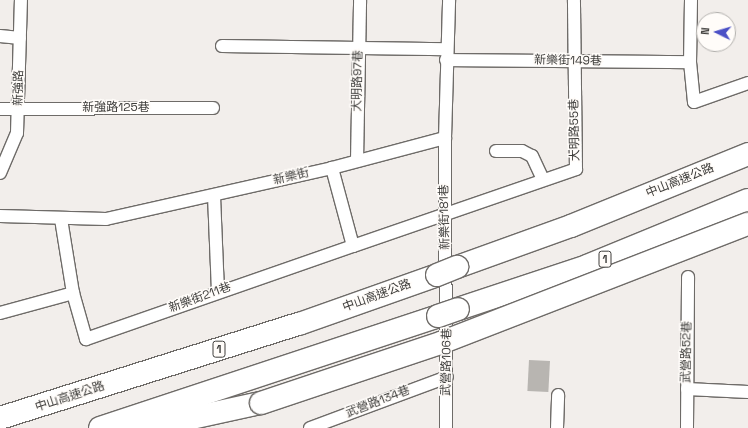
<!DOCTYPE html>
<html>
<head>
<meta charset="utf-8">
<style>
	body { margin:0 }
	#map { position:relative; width:748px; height:428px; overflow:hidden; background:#f2eeeb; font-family:"Space Grotesk","Noto Sans TC",sans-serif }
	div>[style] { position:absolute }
	.building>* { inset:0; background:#b8b5b1; transform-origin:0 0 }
	.roads { filter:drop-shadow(1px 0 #6e6b68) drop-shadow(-1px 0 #6e6b68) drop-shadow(0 1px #6e6b68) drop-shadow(0 -1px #6e6b68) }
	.minor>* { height:12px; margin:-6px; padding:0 6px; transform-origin:6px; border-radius:6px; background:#fff }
	.motorway>* { height:22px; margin:-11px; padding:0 11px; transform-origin:11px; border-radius:11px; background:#fff }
	.bridges { filter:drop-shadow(1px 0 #6e6b68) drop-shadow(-1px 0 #6e6b68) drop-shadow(0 1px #6e6b68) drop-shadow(0 -1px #6e6b68) }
	.motorway-bridge>* { height:22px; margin:-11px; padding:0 11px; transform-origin:11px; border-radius:11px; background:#fff }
	span { translate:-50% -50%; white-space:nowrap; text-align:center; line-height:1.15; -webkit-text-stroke:3px #fffcf9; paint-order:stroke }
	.shield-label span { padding:1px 3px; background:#fffcf9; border:1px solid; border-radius:3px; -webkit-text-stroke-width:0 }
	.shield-label { font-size:11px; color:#3e3d3b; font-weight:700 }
	.street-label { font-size:12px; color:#3e3d3b }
	.north { position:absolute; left:696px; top:12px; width:40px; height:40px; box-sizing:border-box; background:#fffcf9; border:1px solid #b2b0ad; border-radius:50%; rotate:275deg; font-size:11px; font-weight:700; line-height:16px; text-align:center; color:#3e3d3b }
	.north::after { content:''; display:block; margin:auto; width:14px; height:18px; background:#4b50c6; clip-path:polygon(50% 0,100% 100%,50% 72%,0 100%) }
</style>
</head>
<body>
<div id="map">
	<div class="building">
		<i style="left:529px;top:360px;width:21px;height:31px;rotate:3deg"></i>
	</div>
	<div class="roads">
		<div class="minor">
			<i style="left:691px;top:0;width:62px;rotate:90.9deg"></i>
			<i style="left:690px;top:62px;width:40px;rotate:84.3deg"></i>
			<i style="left:694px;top:102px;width:57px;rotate:-19.4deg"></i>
			<i style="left:0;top:36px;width:20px;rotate:6deg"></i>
			<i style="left:222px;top:46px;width:225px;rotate:0.8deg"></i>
			<i style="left:446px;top:60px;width:244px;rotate:0.5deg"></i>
			<i style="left:0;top:109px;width:213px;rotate:-0.3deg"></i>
			<i style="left:445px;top:138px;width:290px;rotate:89.8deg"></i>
			<i style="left:496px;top:151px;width:26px"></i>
			<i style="left:522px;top:151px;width:11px;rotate:27deg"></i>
			<i style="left:532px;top:156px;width:26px;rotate:65deg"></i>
			<i style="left:357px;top:161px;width:161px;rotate:-88.9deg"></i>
			<i style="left:0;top:173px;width:43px;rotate:-67deg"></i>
			<i style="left:17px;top:133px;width:133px;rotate:-88.3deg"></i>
			<i style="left:214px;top:196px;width:95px;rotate:87.6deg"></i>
			<i style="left:0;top:216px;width:106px;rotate:1.6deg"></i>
			<i style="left:106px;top:219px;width:232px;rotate:-12.7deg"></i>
			<i style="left:332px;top:168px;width:117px;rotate:-14.9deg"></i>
			<i style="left:445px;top:138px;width:138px;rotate:-88.3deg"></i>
			<i style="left:61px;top:219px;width:75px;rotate:80.8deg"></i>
			<i style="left:73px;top:293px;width:48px;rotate:74.2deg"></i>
			<i style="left:86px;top:339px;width:283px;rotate:-19.2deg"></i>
			<i style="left:353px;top:246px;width:81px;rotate:-105.1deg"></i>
			<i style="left:353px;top:246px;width:236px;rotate:-19deg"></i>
			<i style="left:576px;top:169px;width:169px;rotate:-90.7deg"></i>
			<i style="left:0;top:313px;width:76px;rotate:-15.3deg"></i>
			<i style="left:687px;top:389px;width:61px;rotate:2.8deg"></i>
			<i style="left:310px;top:428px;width:146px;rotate:-20.4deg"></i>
			<i style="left:557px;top:428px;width:33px;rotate:-88deg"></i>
			<i style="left:687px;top:428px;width:151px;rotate:-89.6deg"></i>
		</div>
		<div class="motorway">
			<i style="left:457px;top:267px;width:121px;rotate:-19.8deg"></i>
			<i style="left:571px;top:226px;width:191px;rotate:-22.1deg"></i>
			<i style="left:458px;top:309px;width:136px;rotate:-18.4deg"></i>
			<i style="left:587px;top:266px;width:174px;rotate:-22.3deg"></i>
			<i style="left:0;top:418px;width:313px;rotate:-17.5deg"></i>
			<i style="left:299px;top:324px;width:146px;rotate:-19.5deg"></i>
			<i style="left:100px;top:428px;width:356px;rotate:-18.3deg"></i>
			<i style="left:146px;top:428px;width:118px;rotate:-12.3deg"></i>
		</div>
	</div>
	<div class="bridges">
		<div class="motorway-bridge">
			<i style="left:437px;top:275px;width:22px;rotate:-22deg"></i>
			<i style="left:438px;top:316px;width:21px;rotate:-19deg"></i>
			<i style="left:261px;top:403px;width:192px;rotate:-18.5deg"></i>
			<i style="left:443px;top:342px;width:327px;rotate:-21.2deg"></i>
		</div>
	</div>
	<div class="shield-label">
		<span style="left:605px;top:259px">1</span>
		<span style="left:219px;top:349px">1</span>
	</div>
	<div class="street-label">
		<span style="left:568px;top:61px;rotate:1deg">新樂街149巷</span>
		<span style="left:358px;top:81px;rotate:-89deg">大明路97巷</span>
		<span style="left:19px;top:88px;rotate:-89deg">新強路</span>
		<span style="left:116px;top:108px">新強路125巷</span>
		<span style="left:575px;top:130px;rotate:-91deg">大明路55巷</span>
		<span style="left:291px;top:177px;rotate:-13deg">新樂街</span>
		<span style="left:680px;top:181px;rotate:-22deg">中山高速公路</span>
		<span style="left:445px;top:217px;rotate:-91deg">新樂街181巷</span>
		<span style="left:377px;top:296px;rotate:-20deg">中山高速公路</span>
		<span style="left:200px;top:298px;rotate:-20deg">新樂街211巷</span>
		<span style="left:687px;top:352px;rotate:-89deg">武營路52巷</span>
		<span style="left:447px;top:362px;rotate:-89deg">武營路106巷</span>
		<span style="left:70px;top:397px;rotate:-18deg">中山高速公路</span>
		<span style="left:378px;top:402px;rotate:-21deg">武營路134巷</span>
	</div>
	<div class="north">N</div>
</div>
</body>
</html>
